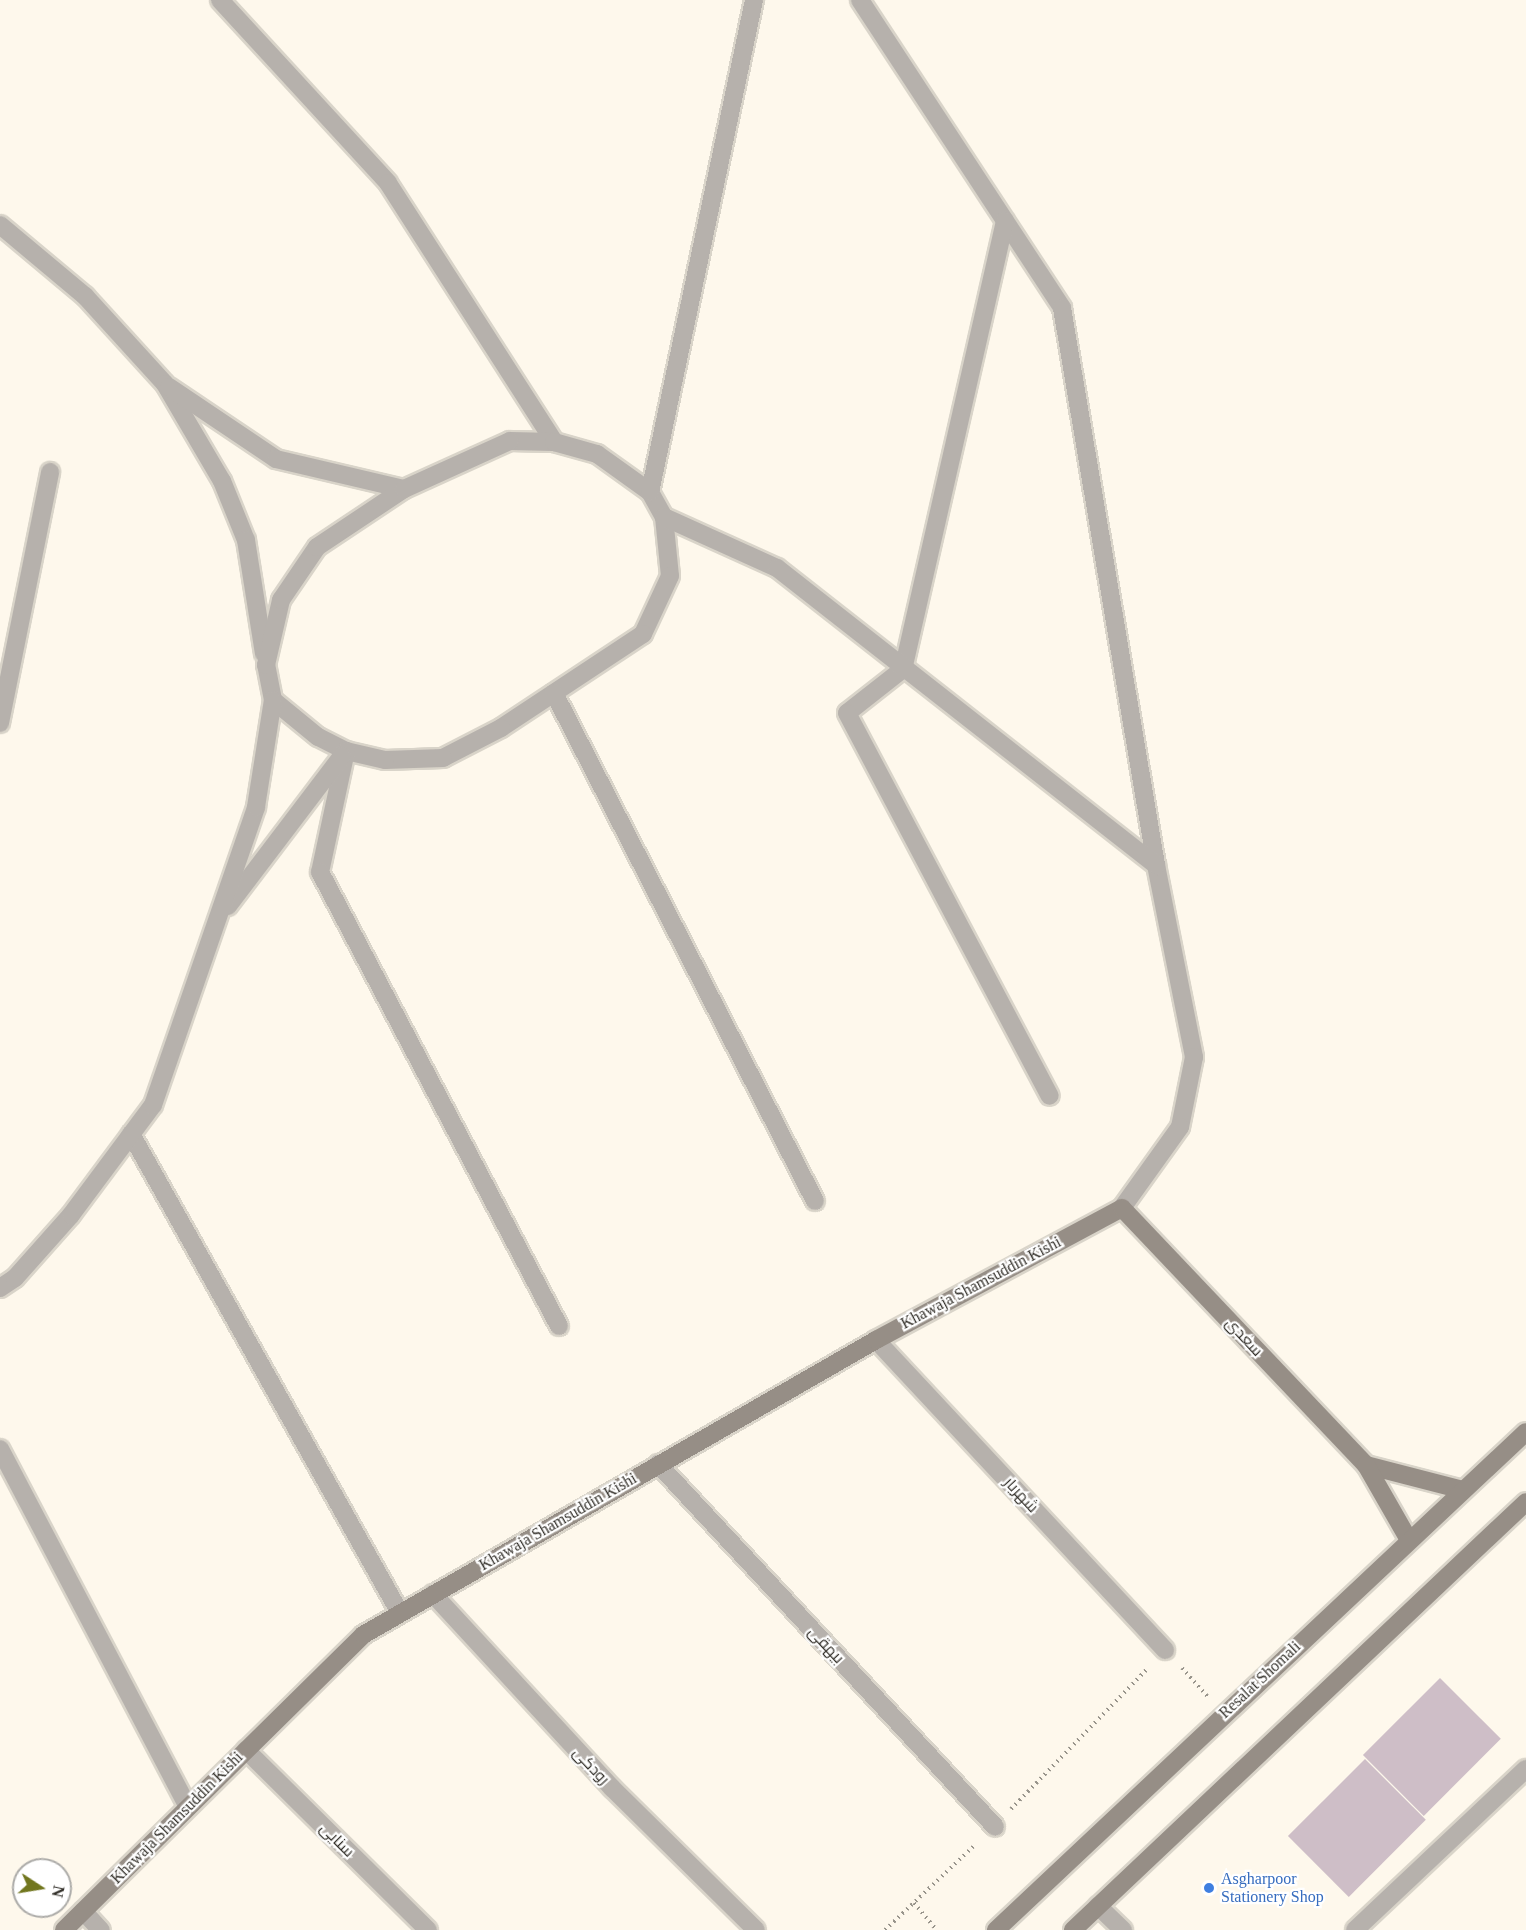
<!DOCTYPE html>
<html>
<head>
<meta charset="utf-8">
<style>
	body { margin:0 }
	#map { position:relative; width:1526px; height:1930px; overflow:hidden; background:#fef8ec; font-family:"Times New Roman",Cairo,serif }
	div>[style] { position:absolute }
	.building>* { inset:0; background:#cebec7; transform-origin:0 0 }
	.path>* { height:4px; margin-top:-2px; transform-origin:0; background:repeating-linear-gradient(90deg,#98948b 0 1.5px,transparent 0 6px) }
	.roads { filter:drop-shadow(2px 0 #d9d4c9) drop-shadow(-2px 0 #d9d4c9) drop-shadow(0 2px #d9d4c9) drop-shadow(0 -2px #d9d4c9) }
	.street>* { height:18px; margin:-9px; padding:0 9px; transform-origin:9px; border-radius:9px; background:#b6b1ac }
	.secondary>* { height:18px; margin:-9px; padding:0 9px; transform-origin:9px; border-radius:9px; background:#968e86 }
	.dots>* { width:16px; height:16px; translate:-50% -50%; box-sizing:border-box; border:3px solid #fff; border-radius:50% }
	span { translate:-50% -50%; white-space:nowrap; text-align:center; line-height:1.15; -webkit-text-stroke:4.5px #fff; paint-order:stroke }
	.street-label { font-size:16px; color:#322f29 }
	.shop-label { font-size:16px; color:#366cbe }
	.left { translate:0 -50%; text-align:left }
	.north { position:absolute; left:12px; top:1858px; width:60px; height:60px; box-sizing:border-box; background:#fff; border:2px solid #adaca9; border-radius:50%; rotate:102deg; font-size:16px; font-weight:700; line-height:24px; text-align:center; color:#322f29 }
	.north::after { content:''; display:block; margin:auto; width:21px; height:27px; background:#71761e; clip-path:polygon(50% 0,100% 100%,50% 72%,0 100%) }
</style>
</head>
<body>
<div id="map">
	<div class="building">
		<i style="left:1440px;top:1678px;width:86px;height:109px;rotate:45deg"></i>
		<i style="left:1365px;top:1759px;width:86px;height:109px;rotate:45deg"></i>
	</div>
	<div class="path">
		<i style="left:1182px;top:1668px;width:38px;rotate:48deg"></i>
		<i style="left:1011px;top:1809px;width:197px;rotate:-45.8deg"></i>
		<i style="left:914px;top:1903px;width:35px;rotate:50deg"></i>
		<i style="left:885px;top:1930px;width:125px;rotate:-43.4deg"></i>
	</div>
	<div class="roads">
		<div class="street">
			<i style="left:220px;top:0;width:248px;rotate:47.4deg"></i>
			<i style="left:388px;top:183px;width:308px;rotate:57.3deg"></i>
			<i style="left:860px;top:0;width:368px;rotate:56.7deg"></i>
			<i style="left:1062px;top:308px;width:565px;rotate:80.42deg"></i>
			<i style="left:1156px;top:865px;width:196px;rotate:78.8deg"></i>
			<i style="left:1194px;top:1057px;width:71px;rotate:101.3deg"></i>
			<i style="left:1180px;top:1127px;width:100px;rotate:125.6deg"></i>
			<i style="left:1005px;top:221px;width:459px;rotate:102.8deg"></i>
			<i style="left:903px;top:669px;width:71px;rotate:141.8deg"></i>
			<i style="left:847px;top:713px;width:433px;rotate:62.1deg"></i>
			<i style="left:0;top:225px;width:111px;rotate:39.9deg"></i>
			<i style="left:85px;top:296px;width:119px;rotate:47.7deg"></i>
			<i style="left:165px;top:384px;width:113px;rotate:59.6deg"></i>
			<i style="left:222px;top:481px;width:64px;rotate:67.9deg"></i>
			<i style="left:246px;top:540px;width:115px;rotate:81deg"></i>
			<i style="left:169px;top:387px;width:129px;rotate:33.9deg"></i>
			<i style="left:276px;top:459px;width:131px;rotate:13.2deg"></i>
			<i style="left:510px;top:441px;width:44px;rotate:1.3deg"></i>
			<i style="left:554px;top:442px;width:45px;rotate:15.6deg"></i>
			<i style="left:597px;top:454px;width:65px;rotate:35.6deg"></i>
			<i style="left:650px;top:492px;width:29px;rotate:61deg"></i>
			<i style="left:664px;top:517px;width:59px;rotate:84.2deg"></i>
			<i style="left:670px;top:576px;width:64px;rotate:115deg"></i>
			<i style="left:643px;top:634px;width:170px;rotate:146.5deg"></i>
			<i style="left:501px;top:728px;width:65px;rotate:152.7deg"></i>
			<i style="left:443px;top:758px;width:58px;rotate:178deg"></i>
			<i style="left:385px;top:760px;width:40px;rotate:-167deg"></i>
			<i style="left:346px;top:751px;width:31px;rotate:-153deg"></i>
			<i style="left:318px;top:737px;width:58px;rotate:-140.6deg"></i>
			<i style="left:273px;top:700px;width:36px;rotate:-101deg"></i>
			<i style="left:266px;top:665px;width:67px;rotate:-77deg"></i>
			<i style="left:281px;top:600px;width:64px;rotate:-55.8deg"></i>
			<i style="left:317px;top:547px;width:105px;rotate:-33.7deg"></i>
			<i style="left:404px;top:489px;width:116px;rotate:-24.4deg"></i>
			<i style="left:650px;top:492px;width:503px;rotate:-78.06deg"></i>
			<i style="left:664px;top:517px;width:124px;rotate:24.3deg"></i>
			<i style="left:777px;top:568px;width:482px;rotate:38.1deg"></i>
			<i style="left:554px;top:693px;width:571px;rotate:62.81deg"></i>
			<i style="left:0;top:723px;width:256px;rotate:-78.7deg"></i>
			<i style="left:346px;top:751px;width:124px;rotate:102.1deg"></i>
			<i style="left:320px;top:872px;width:513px;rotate:62.24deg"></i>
			<i style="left:228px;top:906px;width:188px;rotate:-52.8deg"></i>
			<i style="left:131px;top:1134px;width:549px;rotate:60.68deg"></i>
			<i style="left:0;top:1288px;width:18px;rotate:-34deg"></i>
			<i style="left:15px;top:1278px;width:84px;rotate:-48.4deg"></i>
			<i style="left:71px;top:1215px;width:137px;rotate:-53.3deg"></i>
			<i style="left:153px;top:1105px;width:315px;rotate:-70.9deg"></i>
			<i style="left:256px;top:807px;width:108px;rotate:-81deg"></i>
			<i style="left:876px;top:1340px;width:424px;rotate:47deg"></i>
			<i style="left:0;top:1449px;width:404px;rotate:62.3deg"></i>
			<i style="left:658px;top:1464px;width:495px;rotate:47.1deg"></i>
			<i style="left:433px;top:1594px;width:264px;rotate:47.3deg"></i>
			<i style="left:612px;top:1788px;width:202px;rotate:44.6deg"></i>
			<i style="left:246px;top:1750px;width:256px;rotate:44.7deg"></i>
			<i style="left:1098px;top:1906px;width:35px;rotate:44deg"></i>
			<i style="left:83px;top:1911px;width:26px;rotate:47deg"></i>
			<i style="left:1355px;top:1930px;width:235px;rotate:-43.3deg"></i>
		</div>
		<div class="secondary">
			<i style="left:1366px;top:1465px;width:100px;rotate:14.5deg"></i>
			<i style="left:64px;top:1930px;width:420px;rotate:-44.6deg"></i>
			<i style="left:363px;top:1635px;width:592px;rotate:-29.9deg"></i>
			<i style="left:876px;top:1340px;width:279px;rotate:-28.2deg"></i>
			<i style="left:1122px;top:1208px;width:354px;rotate:46.5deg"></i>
			<i style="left:1366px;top:1465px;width:86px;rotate:60.2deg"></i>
			<i style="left:996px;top:1930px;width:727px;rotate:-43.22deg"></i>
			<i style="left:1073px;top:1930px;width:623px;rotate:-43.37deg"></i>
		</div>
	</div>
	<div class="dots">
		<i style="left:1209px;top:1888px;background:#3f7fe0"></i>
	</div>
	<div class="street-label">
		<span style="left:981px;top:1283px;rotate:-28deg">Khawaja Shamsuddin Kishi</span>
		<span style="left:1244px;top:1337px;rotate:47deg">سعدی</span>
		<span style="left:1021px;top:1495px;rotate:47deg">شهریار</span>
		<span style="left:558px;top:1522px;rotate:-30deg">Khawaja Shamsuddin Kishi</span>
		<span style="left:826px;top:1645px;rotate:47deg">بیهقی</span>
		<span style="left:1260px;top:1680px;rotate:-43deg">Resalat Shomali</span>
		<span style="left:591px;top:1766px;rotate:47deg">رودکی</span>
		<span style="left:177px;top:1818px;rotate:-45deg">Khawaja Shamsuddin Kishi</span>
		<span style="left:337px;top:1840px;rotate:45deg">سنایی</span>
	</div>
	<div class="shop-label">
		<span class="left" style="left:1221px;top:1888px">Asgharpoor<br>Stationery Shop</span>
	</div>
	<div class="north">N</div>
</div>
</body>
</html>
